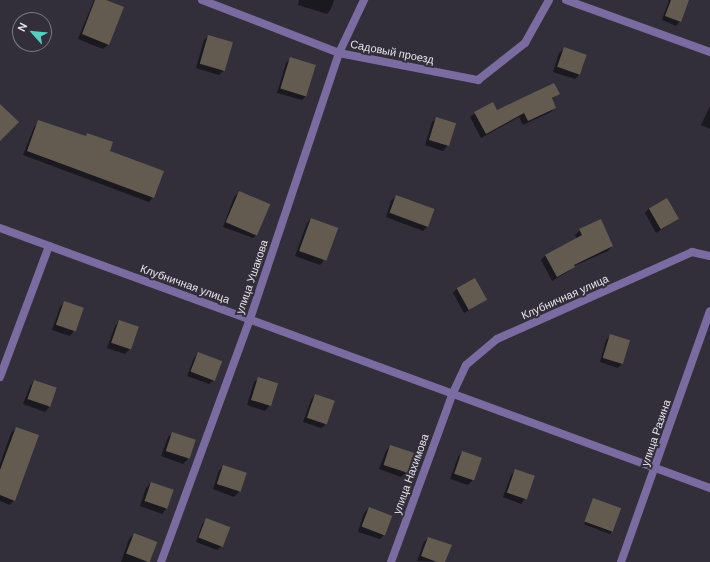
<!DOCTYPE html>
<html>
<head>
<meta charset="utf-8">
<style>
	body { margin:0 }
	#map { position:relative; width:710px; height:562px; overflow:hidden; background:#322f3b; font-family:"DM Sans",sans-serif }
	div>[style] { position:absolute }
	.shadow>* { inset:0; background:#0007; transform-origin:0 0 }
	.building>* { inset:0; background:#645b50; transform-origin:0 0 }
	.minor>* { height:8px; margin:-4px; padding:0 4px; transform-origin:4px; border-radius:4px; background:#7a6ca1 }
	span { translate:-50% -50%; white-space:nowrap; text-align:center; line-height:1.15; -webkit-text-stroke:4px #322f3b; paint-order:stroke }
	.street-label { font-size:11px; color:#e5e3eb }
	.north { position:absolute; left:12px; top:12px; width:40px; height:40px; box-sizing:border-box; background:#322f3b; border:1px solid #7a7781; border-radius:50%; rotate:297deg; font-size:11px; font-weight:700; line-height:16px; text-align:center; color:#e5e3eb }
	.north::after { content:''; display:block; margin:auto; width:14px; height:18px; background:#57cec2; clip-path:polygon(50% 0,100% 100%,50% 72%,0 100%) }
</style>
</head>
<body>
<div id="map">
	<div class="shadow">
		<i style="clip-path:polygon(94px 0,103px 0,123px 8px,108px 45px,103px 49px,78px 39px)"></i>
		<i style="clip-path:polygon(299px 0,334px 0,331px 9px,327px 14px,298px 5px)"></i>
		<i style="clip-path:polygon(669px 0,688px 0,680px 21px,676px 26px,662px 20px)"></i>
		<i style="clip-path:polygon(208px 36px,232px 43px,223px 71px,219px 75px,196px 68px,204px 40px)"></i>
		<i style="clip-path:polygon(564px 49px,579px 75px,575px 79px,553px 72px,559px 53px)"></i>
		<i style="clip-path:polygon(291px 58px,315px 65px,306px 96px,302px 100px,277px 93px,286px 63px)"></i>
		<i style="clip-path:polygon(558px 94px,551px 100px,555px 108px,551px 112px,523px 125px,519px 117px,481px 138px,470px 117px,475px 113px,496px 112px)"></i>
		<i style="clip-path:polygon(710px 106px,710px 129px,701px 125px)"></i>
		<i style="clip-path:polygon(437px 118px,447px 146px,443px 151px,425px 145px,432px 122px)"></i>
		<i style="clip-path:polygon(38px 123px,85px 137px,88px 134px,109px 151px,153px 197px,149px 202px,23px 155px,34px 127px)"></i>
		<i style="clip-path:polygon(239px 193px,269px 204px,257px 234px,253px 238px,223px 227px,234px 197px)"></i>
		<i style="clip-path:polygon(396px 196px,428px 226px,423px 231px,386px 217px,391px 201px)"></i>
		<i style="clip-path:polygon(649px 208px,678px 219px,656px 233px,645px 213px)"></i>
		<i style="clip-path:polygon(311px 219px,324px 260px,320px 265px,295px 256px,307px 223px)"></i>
		<i style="clip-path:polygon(580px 230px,612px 246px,608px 251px,574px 266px,569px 271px,552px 281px,541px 260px,545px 256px,577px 239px,575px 235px)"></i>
		<i style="clip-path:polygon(457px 288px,486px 300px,464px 313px,453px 293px)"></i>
		<i style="clip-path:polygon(64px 303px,74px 331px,70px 336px,52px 330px,60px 307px)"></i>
		<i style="clip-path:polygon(119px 321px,137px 327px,129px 350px,125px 354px,107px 348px,115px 326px)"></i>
		<i style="clip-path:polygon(611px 335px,622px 363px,618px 368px,600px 362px,606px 340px)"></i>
		<i style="clip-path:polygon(199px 353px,220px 361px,214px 380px,209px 384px,187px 376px,194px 358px)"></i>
		<i style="clip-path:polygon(259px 378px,269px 406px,265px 411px,247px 405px,254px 382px)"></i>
		<i style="clip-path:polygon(34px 381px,49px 407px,45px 412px,23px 404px,30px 386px)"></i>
		<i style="clip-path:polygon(315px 395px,326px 424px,321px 428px,303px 422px,311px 400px)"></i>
		<i style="clip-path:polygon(16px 428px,14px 500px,10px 505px,0 501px,0 464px,11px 433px)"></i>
		<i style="clip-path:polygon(173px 433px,188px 459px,183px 464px,161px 456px,168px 437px)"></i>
		<i style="clip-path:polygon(390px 446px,406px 473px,401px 477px,379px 469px,386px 451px)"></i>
		<i style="clip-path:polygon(462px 452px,480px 459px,472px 481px,468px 485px,450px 479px,458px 457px)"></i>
		<i style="clip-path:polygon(224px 466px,239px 492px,234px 497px,213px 489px,219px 470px)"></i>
		<i style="clip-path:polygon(515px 471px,525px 499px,521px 504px,503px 497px,511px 475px)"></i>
		<i style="clip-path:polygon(151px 483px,166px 509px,162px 514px,140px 506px,146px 488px)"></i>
		<i style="left:594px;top:499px;width:28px;height:27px;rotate:21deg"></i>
		<i style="clip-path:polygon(369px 508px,391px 517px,384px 535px,380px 539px,358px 532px,364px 513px)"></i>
		<i style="clip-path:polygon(207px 520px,229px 528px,222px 546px,217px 550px,196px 542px,202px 524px)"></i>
		<i style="clip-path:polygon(134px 534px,149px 561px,148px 562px,121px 562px,129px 539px)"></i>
		<i style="clip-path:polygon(428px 538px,444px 562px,417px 561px,424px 542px)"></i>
	</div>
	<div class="building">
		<i style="clip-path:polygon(95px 0,106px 0,124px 7px,109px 45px,82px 34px)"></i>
		<i style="clip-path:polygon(671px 0,689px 0,681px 22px,665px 16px)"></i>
		<i style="left:208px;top:35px;width:26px;height:30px;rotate:16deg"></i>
		<i style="left:564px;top:47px;width:24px;height:21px;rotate:19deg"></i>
		<i style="left:290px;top:57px;width:27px;height:33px;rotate:17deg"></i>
		<i style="clip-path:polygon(554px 83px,560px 94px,552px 98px,556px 108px,528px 121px,524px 113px,486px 134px,474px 112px,493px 102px,497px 110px)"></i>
		<i style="clip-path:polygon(0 104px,19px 122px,0 141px)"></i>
		<i style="left:436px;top:117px;width:21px;height:24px;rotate:17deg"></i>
		<i style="clip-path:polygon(38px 120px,86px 136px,87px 133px,113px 142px,110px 151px,164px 171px,154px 198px,27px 151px)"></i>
		<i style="left:239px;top:191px;width:34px;height:34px;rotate:23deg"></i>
		<i style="left:396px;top:195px;width:41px;height:19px;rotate:20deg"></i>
		<i style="left:667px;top:198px;width:24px;height:21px;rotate:60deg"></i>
		<i style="left:311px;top:218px;width:29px;height:35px;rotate:20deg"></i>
		<i style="clip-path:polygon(601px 219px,613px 246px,574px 265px,575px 267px,557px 277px,545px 255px,582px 235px,579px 229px)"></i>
		<i style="left:475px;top:278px;width:25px;height:21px;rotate:61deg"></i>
		<i style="left:64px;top:301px;width:21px;height:25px;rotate:19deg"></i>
		<i style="left:119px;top:320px;width:21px;height:24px;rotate:19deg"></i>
		<i style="left:610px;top:334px;width:21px;height:25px;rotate:17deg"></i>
		<i style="left:198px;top:352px;width:26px;height:21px;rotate:21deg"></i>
		<i style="left:258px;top:377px;width:21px;height:24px;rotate:17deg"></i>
		<i style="left:34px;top:380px;width:24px;height:20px;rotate:19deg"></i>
		<i style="left:315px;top:394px;width:21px;height:25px;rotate:19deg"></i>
		<i style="clip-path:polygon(16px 427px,39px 435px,15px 501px,0 495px,0 470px)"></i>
		<i style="left:172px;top:432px;width:25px;height:20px;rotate:18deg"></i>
		<i style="left:390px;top:445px;width:25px;height:21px;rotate:18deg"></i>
		<i style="left:462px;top:451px;width:21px;height:24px;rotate:19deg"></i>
		<i style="left:223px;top:465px;width:25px;height:20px;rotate:18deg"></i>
		<i style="left:515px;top:469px;width:21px;height:25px;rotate:19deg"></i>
		<i style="left:151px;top:482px;width:24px;height:20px;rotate:19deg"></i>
		<i style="left:593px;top:498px;width:30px;height:25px;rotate:20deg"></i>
		<i style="left:369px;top:507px;width:25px;height:21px;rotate:21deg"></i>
		<i style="left:206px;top:518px;width:26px;height:21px;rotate:21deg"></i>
		<i style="left:134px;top:533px;width:25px;height:22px;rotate:21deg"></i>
		<i style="clip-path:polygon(428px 537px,452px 545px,445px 562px,437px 562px,421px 556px)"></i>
	</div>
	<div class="minor">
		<i style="left:202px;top:0;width:147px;rotate:21.1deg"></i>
		<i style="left:339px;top:53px;width:142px;rotate:11deg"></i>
		<i style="left:478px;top:80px;width:60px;rotate:-38.2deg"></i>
		<i style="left:525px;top:43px;width:49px;rotate:-60.8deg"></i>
		<i style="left:566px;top:0;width:153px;rotate:19.9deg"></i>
		<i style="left:0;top:228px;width:756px;rotate:20.11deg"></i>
		<i style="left:0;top:377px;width:140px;rotate:-69.5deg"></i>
		<i style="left:161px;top:562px;width:259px;rotate:-69.9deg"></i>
		<i style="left:250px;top:319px;width:280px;rotate:-71.5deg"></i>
		<i style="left:339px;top:53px;width:59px;rotate:-64.7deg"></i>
		<i style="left:391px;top:562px;width:178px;rotate:-69.9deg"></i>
		<i style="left:452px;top:395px;width:33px;rotate:-65deg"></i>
		<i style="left:466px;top:365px;width:40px;rotate:-40deg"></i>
		<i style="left:497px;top:339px;width:214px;rotate:-24deg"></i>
		<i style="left:692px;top:252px;width:18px;rotate:13deg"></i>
		<i style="left:621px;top:562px;width:266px;rotate:-70.5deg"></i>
	</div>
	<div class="street-label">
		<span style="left:392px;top:52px;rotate:11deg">Садовый проезд</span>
		<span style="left:252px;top:277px;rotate:-71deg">улица Ушакова</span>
		<span style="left:185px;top:284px;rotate:20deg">Клубничная улица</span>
		<span style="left:565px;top:297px;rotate:-24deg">Клубничная улица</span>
		<span style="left:656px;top:433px;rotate:-71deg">улица Разина</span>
		<span style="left:411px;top:474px;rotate:-70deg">улица Нахимова</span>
	</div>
	<div class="north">N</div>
</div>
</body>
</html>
